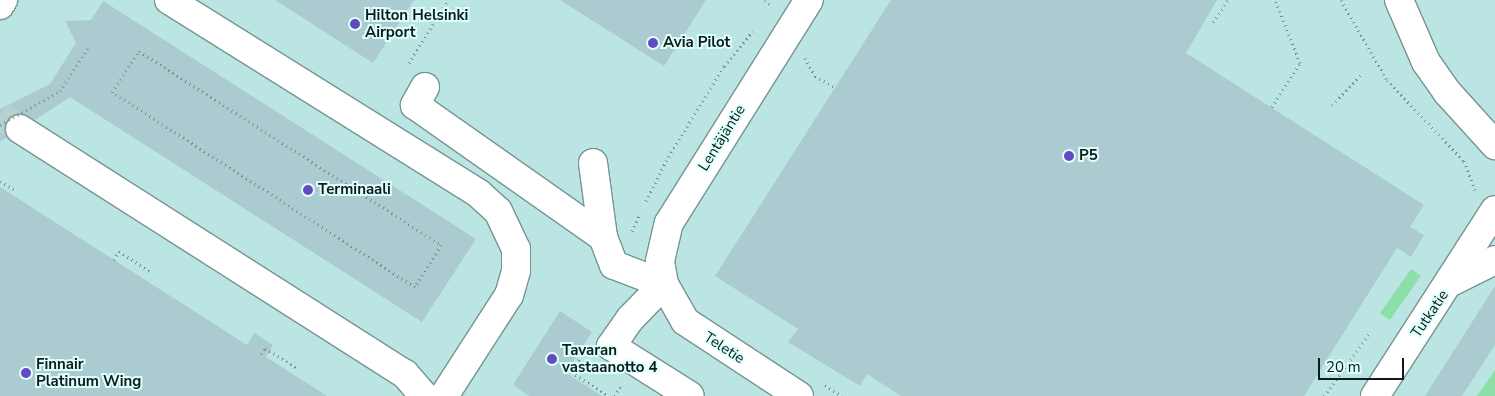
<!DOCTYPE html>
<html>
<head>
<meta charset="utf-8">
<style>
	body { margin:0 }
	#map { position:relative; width:1495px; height:396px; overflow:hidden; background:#d0f1f0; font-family:"Nunito Sans",sans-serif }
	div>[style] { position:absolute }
	.built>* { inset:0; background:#bbe5e3; transform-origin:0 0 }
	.green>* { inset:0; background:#8ce0a7; transform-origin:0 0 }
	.building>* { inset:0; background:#abcbd1 }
	.minor-tunnel>* { height:28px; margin-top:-14px; transform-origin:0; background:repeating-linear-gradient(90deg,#b3d1d0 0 28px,transparent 0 42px) }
	.path>* { height:3px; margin-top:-1.5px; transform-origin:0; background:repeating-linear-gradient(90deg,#748b8a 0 1px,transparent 0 5px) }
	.roads { filter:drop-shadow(1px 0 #759492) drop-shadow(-1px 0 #759492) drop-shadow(0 1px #759492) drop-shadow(0 -1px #759492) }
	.minor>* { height:28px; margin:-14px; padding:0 14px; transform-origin:14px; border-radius:14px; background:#fff }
	.major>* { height:28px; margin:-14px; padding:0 14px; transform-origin:14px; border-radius:14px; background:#fff }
	.path-bridge>* { height:3px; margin-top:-1.5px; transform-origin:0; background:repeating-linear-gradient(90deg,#748b8a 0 1px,transparent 0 5px) }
	.dots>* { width:14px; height:14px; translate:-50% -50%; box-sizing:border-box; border:2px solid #ddfffd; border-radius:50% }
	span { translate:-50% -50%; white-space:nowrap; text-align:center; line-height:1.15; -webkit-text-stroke:4px #ddfffd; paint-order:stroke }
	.poi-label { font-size:15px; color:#0f1b1a; font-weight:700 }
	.left { translate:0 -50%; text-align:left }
	.street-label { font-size:15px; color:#0f1b1a }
	.scale { position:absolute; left:1318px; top:358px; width:86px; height:22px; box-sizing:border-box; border:2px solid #0f1b1a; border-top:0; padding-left:6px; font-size:15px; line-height:18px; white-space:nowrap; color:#0f1b1a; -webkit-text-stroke:4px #ddfffd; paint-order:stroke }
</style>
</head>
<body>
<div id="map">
	<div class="built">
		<i style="left:0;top:0;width:1495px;height:396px"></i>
	</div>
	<div class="green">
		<i style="left:1411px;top:269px;width:12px;height:54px;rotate:35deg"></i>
		<i style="clip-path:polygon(1495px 370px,1495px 396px,1477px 396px)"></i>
	</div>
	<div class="building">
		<i style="clip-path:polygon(275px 0,414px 0,373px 63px)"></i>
		<i style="clip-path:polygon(560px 0,706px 0,664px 66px)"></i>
		<i style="clip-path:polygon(891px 0,1217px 0,1186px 53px,1424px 205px,1410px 227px,1424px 235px,1411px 257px,1397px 248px,1304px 396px,901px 396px,867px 374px,860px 386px,788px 342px,798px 329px,715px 276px)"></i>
		<i style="clip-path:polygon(103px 1px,476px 239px,422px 322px,70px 97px,35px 120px,21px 113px,12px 115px,4px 128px,7px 137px,0 142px,0 109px,50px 84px,76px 43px,65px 21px,91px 20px)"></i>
		<i style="clip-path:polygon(0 187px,247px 345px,254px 333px,273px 345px,266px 357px,327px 396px,0 396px)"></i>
		<i style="clip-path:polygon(1495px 286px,1495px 345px,1462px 396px,1425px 396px)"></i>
		<i style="clip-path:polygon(560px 311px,592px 332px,566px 373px,602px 396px,529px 396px,513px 385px)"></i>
	</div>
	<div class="minor-tunnel">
		<i style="left:0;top:115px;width:24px;rotate:35deg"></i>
	</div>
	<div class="path">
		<i style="left:765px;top:0;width:8px;rotate:40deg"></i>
		<i style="left:1341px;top:0;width:92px;rotate:60.1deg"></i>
		<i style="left:1387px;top:80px;width:112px;rotate:46.5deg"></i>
		<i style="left:1464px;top:161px;width:31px;rotate:69deg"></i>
		<i style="left:1213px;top:22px;width:27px;rotate:-56deg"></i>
		<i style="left:139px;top:51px;width:359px;rotate:32.7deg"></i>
		<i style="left:441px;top:245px;width:49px;rotate:121.8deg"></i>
		<i style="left:415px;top:287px;width:360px;rotate:-147.2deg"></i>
		<i style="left:112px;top:92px;width:49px;rotate:-56.6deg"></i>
		<i style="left:805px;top:58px;width:21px;rotate:61deg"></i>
		<i style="left:815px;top:76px;width:22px;rotate:30deg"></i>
		<i style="left:409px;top:63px;width:74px;rotate:-58.2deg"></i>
		<i style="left:60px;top:91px;width:51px;rotate:-56.9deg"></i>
		<i style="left:1332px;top:105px;width:42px;rotate:-46deg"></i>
		<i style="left:0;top:181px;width:17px;rotate:31deg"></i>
		<i style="left:646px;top:201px;width:45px;rotate:-63.4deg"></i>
		<i style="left:666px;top:161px;width:111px;rotate:-58.6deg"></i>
		<i style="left:724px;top:66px;width:45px;rotate:-50.4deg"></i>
		<i style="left:632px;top:231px;width:17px;rotate:-65deg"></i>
		<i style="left:114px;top:260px;width:10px;rotate:-61deg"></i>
		<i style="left:119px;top:251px;width:40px;rotate:34deg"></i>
		<i style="left:584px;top:351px;width:25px;rotate:122deg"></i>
		<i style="left:571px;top:372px;width:45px;rotate:32.3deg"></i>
		<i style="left:261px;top:354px;width:7px;rotate:-56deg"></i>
		<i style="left:265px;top:348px;width:40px;rotate:32deg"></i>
		<i style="left:825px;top:385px;width:20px;rotate:33deg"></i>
		<i style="left:615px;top:396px;width:10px;rotate:-61deg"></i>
		<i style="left:620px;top:387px;width:4px;rotate:34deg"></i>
		<i style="left:1324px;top:396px;width:77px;rotate:-54deg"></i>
	</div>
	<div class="roads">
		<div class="minor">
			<i style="left:169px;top:0;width:366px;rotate:32deg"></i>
			<i style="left:479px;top:194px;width:25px;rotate:42deg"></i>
			<i style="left:498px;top:211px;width:42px;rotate:64.7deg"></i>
			<i style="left:516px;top:249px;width:22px;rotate:90deg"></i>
			<i style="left:516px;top:271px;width:25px;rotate:106deg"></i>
			<i style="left:509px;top:295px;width:120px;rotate:122.8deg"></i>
			<i style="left:0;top:5px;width:6px;rotate:-59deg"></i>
			<i style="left:425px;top:87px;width:21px;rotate:119deg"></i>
			<i style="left:415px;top:105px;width:230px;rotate:35.1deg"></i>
			<i style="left:20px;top:129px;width:456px;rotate:32.5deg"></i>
			<i style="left:405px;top:374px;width:29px;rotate:49deg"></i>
			<i style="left:593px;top:163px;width:75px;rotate:82.3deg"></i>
			<i style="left:603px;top:237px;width:30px;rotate:69deg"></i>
			<i style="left:614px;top:265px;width:53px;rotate:20.8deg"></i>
			<i style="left:1453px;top:281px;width:47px;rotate:-26.6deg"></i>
			<i style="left:664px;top:284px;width:49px;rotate:134.2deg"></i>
			<i style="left:630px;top:319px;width:33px;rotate:125deg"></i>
			<i style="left:611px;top:346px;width:93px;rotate:32.3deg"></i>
			<i style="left:799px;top:396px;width:136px;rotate:-146.7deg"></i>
			<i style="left:685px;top:321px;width:43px;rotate:-119.6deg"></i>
			<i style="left:664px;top:284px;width:23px;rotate:-100deg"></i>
			<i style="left:660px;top:261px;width:39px;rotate:-77deg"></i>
			<i style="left:669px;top:223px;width:263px;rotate:-57.9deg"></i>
			<i style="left:1375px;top:396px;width:221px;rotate:-57.2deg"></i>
		</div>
		<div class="major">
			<i style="left:1399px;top:0;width:68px;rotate:66.5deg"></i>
			<i style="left:1426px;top:62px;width:37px;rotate:55deg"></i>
			<i style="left:1447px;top:92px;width:72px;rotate:47.8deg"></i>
		</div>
	</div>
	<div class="path-bridge">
		<i style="left:1272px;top:107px;width:52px;rotate:-57.5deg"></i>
		<i style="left:1300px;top:63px;width:68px;rotate:-111.6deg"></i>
		<i style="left:0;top:125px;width:69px;rotate:-29.5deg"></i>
	</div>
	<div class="dots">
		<i style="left:355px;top:24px;background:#6549c1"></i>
		<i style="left:653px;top:43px;background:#6549c1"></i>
		<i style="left:1069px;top:156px;background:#6549c1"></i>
		<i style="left:308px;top:190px;background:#6549c1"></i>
		<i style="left:552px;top:359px;background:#6549c1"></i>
		<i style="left:26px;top:373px;background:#6549c1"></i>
	</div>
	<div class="poi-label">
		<span class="left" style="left:365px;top:24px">Hilton Helsinki<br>Airport</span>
		<span class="left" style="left:663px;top:43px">Avia Pilot</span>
		<span class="left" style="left:1079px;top:156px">P5</span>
		<span class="left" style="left:318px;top:190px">Terminaali</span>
		<span class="left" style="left:562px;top:359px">Tavaran<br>vastaanotto 4</span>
		<span class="left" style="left:36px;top:373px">Finnair<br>Platinum Wing</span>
	</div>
	<div class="street-label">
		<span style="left:722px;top:138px;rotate:-58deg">Lentäjäntie</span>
		<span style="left:1430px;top:314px;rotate:-56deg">Tutkatie</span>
		<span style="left:724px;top:348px;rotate:33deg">Teletie</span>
	</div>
	<div class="scale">20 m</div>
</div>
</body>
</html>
